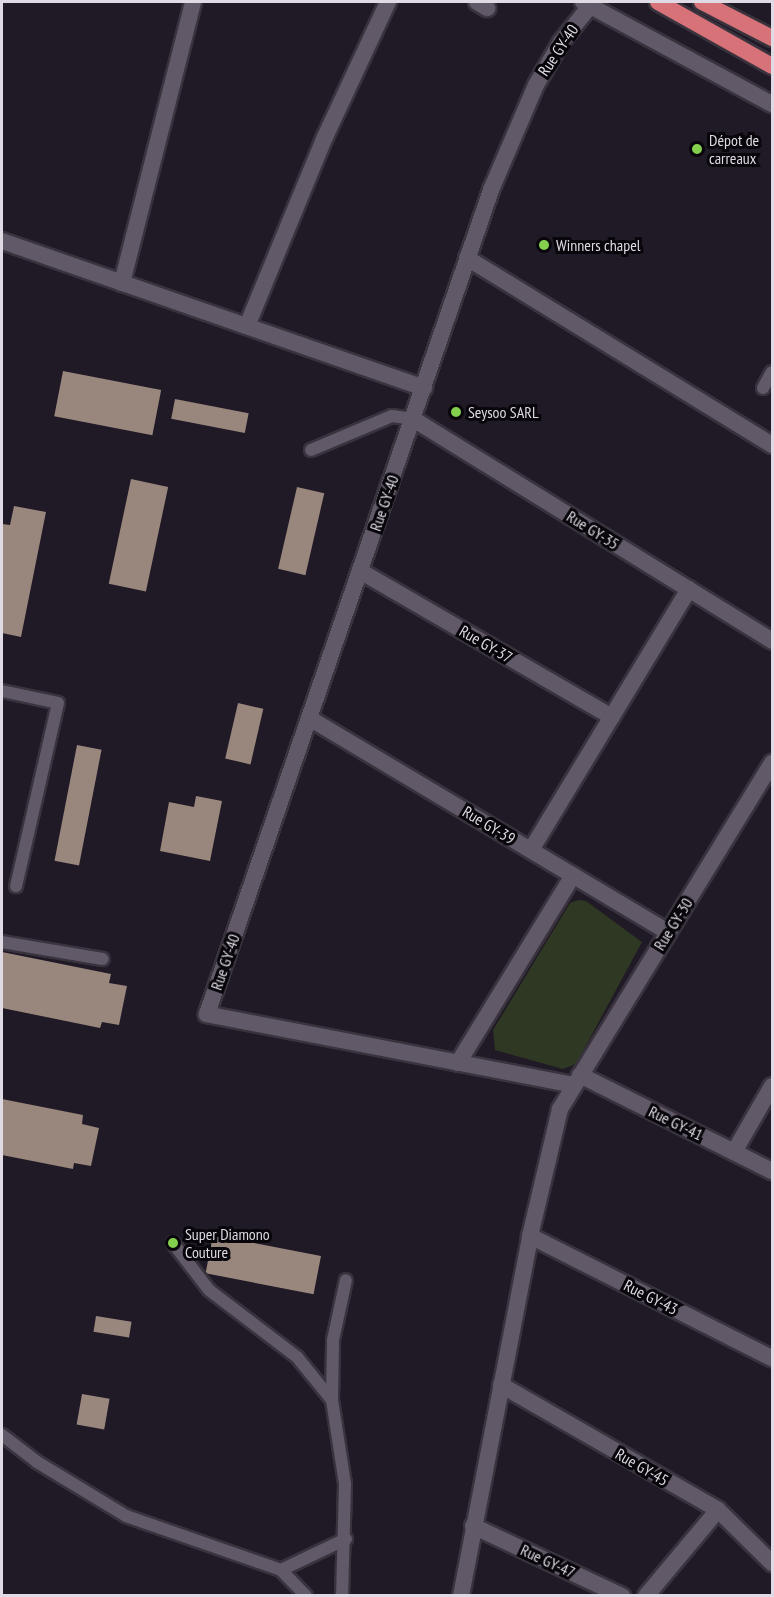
<!DOCTYPE html>
<html>
<head>
<meta charset="utf-8">
<style>
	body { margin:0 }
	#map { position:relative; width:774px; height:1597px; overflow:hidden; background:#201926; font-family:"PT Sans Narrow",sans-serif }
	div>[style] { position:absolute }
	.green>* { inset:0; background:#2f3822 }
	.building>* { inset:0; background:#99867c; transform-origin:0 0 }
	.roads { filter:drop-shadow(2px 0 #39333e) drop-shadow(-2px 0 #39333e) drop-shadow(0 2px #39333e) drop-shadow(0 -2px #39333e) }
	.service>* { height:12px; margin:-6px; padding:0 6px; transform-origin:6px; border-radius:6px; background:#615868 }
	.minor>* { height:16px; margin:-8px; padding:0 8px; transform-origin:8px; border-radius:8px; background:#615868 }
	.trunk>* { height:16px; margin:-8px; padding:0 8px; transform-origin:8px; border-radius:8px; background:#d67278 }
	.dots>* { width:16px; height:16px; translate:-50% -50%; box-sizing:border-box; border:3px solid #08060b; border-radius:50% }
	span { translate:-50% -50%; white-space:nowrap; text-align:center; line-height:1.15; -webkit-text-stroke:6px #08060b; paint-order:stroke }
	.street-label { font-size:16px; color:#dfdae4 }
	.poi-label { font-size:16px; color:#dfdae4 }
	.left { translate:0 -50%; text-align:left }
	.frame { position:absolute; inset:0; border:3px solid #dfdae4; pointer-events:none }
</style>
</head>
<body>
<div id="map">
	<div class="green">
		<i style="clip-path:polygon(578px 900px,586px 901px,642px 942px,576px 1064px,563px 1069px,495px 1050px,493px 1030px,570px 903px)"></i>
	</div>
	<div class="building">
		<i style="left:63px;top:371px;width:100px;height:46px;rotate:11deg"></i>
		<i style="left:175px;top:399px;width:75px;height:20px;rotate:11deg"></i>
		<i style="left:131px;top:479px;width:38px;height:107px;rotate:12deg"></i>
		<i style="left:297px;top:487px;width:28px;height:84px;rotate:13deg"></i>
		<i style="clip-path:polygon(14px 506px,46px 512px,21px 637px,2px 633px,2px 524px,10px 525px)"></i>
		<i style="left:238px;top:703px;width:26px;height:57px;rotate:13deg"></i>
		<i style="left:77px;top:745px;width:25px;height:118px;rotate:11deg"></i>
		<i style="clip-path:polygon(196px 796px,222px 801px,210px 861px,160px 851px,169px 802px,194px 807px)"></i>
		<i style="clip-path:polygon(2px 952px,111px 974px,109px 983px,127px 986px,119px 1025px,102px 1022px,100px 1028px,2px 1008px)"></i>
		<i style="clip-path:polygon(2px 1099px,83px 1115px,82px 1124px,99px 1128px,91px 1166px,74px 1163px,73px 1169px,2px 1155px)"></i>
		<i style="left:213px;top:1235px;width:110px;height:39px;rotate:11deg"></i>
		<i style="left:96px;top:1316px;width:36px;height:16px;rotate:9deg"></i>
		<i style="left:82px;top:1394px;width:28px;height:31px;rotate:10deg"></i>
	</div>
	<div class="roads">
		<div class="service">
			<i style="left:763px;top:388px;width:18px;rotate:-61deg"></i>
			<i style="left:311px;top:450px;width:88px;rotate:-22.8deg"></i>
			<i style="left:392px;top:416px;width:21px;rotate:8deg"></i>
			<i style="left:2px;top:691px;width:57px;rotate:12.1deg"></i>
			<i style="left:58px;top:703px;width:188px;rotate:102.9deg"></i>
			<i style="left:2px;top:942px;width:102px;rotate:9.6deg"></i>
			<i style="left:173px;top:1243px;width:59px;rotate:52.5deg"></i>
			<i style="left:209px;top:1290px;width:111px;rotate:37.3deg"></i>
			<i style="left:297px;top:1357px;width:55px;rotate:50.9deg"></i>
			<i style="left:332px;top:1400px;width:85px;rotate:81.2deg"></i>
			<i style="left:345px;top:1484px;width:112px;rotate:91.5deg"></i>
			<i style="left:332px;top:1400px;width:60px;rotate:-89deg"></i>
			<i style="left:333px;top:1340px;width:61px;rotate:-77.8deg"></i>
			<i style="left:2px;top:1435px;width:44px;rotate:37.6deg"></i>
			<i style="left:37px;top:1462px;width:104px;rotate:31.2deg"></i>
			<i style="left:126px;top:1516px;width:164px;rotate:19.2deg"></i>
			<i style="left:281px;top:1570px;width:36px;rotate:46deg"></i>
			<i style="left:281px;top:1570px;width:72px;rotate:-25.5deg"></i>
		</div>
		<div class="minor">
			<i style="left:477px;top:2px;width:12px;rotate:31deg"></i>
			<i style="left:583px;top:2px;width:215px;rotate:28.4deg"></i>
			<i style="left:2px;top:241px;width:447px;rotate:19.2deg"></i>
			<i style="left:467px;top:258px;width:358px;rotate:31.5deg"></i>
			<i style="left:122px;top:283px;width:290px;rotate:-75.8deg"></i>
			<i style="left:247px;top:326px;width:204px;rotate:-67.6deg"></i>
			<i style="left:325px;top:137px;width:149px;rotate:-65deg"></i>
			<i style="left:413px;top:419px;width:422px;rotate:31.7deg"></i>
			<i style="left:360px;top:571px;width:291px;rotate:30.1deg"></i>
			<i style="left:309px;top:718px;width:418px;rotate:30.8deg"></i>
			<i style="left:531px;top:850px;width:305px;rotate:-58.8deg"></i>
			<i style="left:458px;top:1063px;width:220px;rotate:-58.5deg"></i>
			<i style="left:580px;top:1075px;width:215px;rotate:26.6deg"></i>
			<i style="left:574px;top:1085px;width:374px;rotate:-169.1deg"></i>
			<i style="left:207px;top:1014px;width:872px;rotate:-70.98deg"></i>
			<i style="left:491px;top:190px;width:114px;rotate:-66.8deg"></i>
			<i style="left:536px;top:85px;width:50px;rotate:-59.8deg"></i>
			<i style="left:561px;top:42px;width:46px;rotate:-51.1deg"></i>
			<i style="left:734px;top:1152px;width:76px;rotate:-60.1deg"></i>
			<i style="left:530px;top:1236px;width:271px;rotate:26.8deg"></i>
			<i style="left:501px;top:1385px;width:250px;rotate:29.9deg"></i>
			<i style="left:718px;top:1510px;width:76px;rotate:44.5deg"></i>
			<i style="left:473px;top:1526px;width:165px;rotate:25.2deg"></i>
			<i style="left:461px;top:1596px;width:367px;rotate:-79.1deg"></i>
			<i style="left:530px;top:1236px;width:130px;rotate:-76.7deg"></i>
			<i style="left:560px;top:1109px;width:406px;rotate:-58.5deg"></i>
			<i style="left:646px;top:1596px;width:112px;rotate:-50.1deg"></i>
		</div>
		<div class="trunk">
			<i style="left:658px;top:2px;width:131px;rotate:29.3deg"></i>
			<i style="left:702px;top:2px;width:79px;rotate:27.2deg"></i>
		</div>
	</div>
	<div class="dots">
		<i style="left:697px;top:149px;background:#84d04e"></i>
		<i style="left:544px;top:245px;background:#84d04e"></i>
		<i style="left:456px;top:412px;background:#84d04e"></i>
		<i style="left:173px;top:1243px;background:#84d04e"></i>
	</div>
	<div class="street-label">
		<span style="left:558px;top:50px;rotate:-56deg">Rue GY-40</span>
		<span style="left:384px;top:503px;rotate:-71deg">Rue GY-40</span>
		<span style="left:593px;top:530px;rotate:32deg">Rue GY-35</span>
		<span style="left:486px;top:644px;rotate:30deg">Rue GY-37</span>
		<span style="left:489px;top:825px;rotate:31deg">Rue GY-39</span>
		<span style="left:673px;top:924px;rotate:-58deg">Rue GY-30</span>
		<span style="left:225px;top:962px;rotate:-71deg">Rue GY-40</span>
		<span style="left:676px;top:1123px;rotate:26deg">Rue GY-41</span>
		<span style="left:651px;top:1297px;rotate:27deg">Rue GY-43</span>
		<span style="left:642px;top:1467px;rotate:30deg">Rue GY-45</span>
		<span style="left:548px;top:1561px;rotate:25deg">Rue GY-47</span>
	</div>
	<div class="poi-label">
		<span class="left" style="left:709px;top:149px">Dépot de<br>carreaux</span>
		<span class="left" style="left:556px;top:245px">Winners chapel</span>
		<span class="left" style="left:468px;top:412px">Seysoo SARL</span>
		<span class="left" style="left:185px;top:1243px">Super Diamono<br>Couture</span>
	</div>
	<div class="frame"></div>
</div>
</body>
</html>
